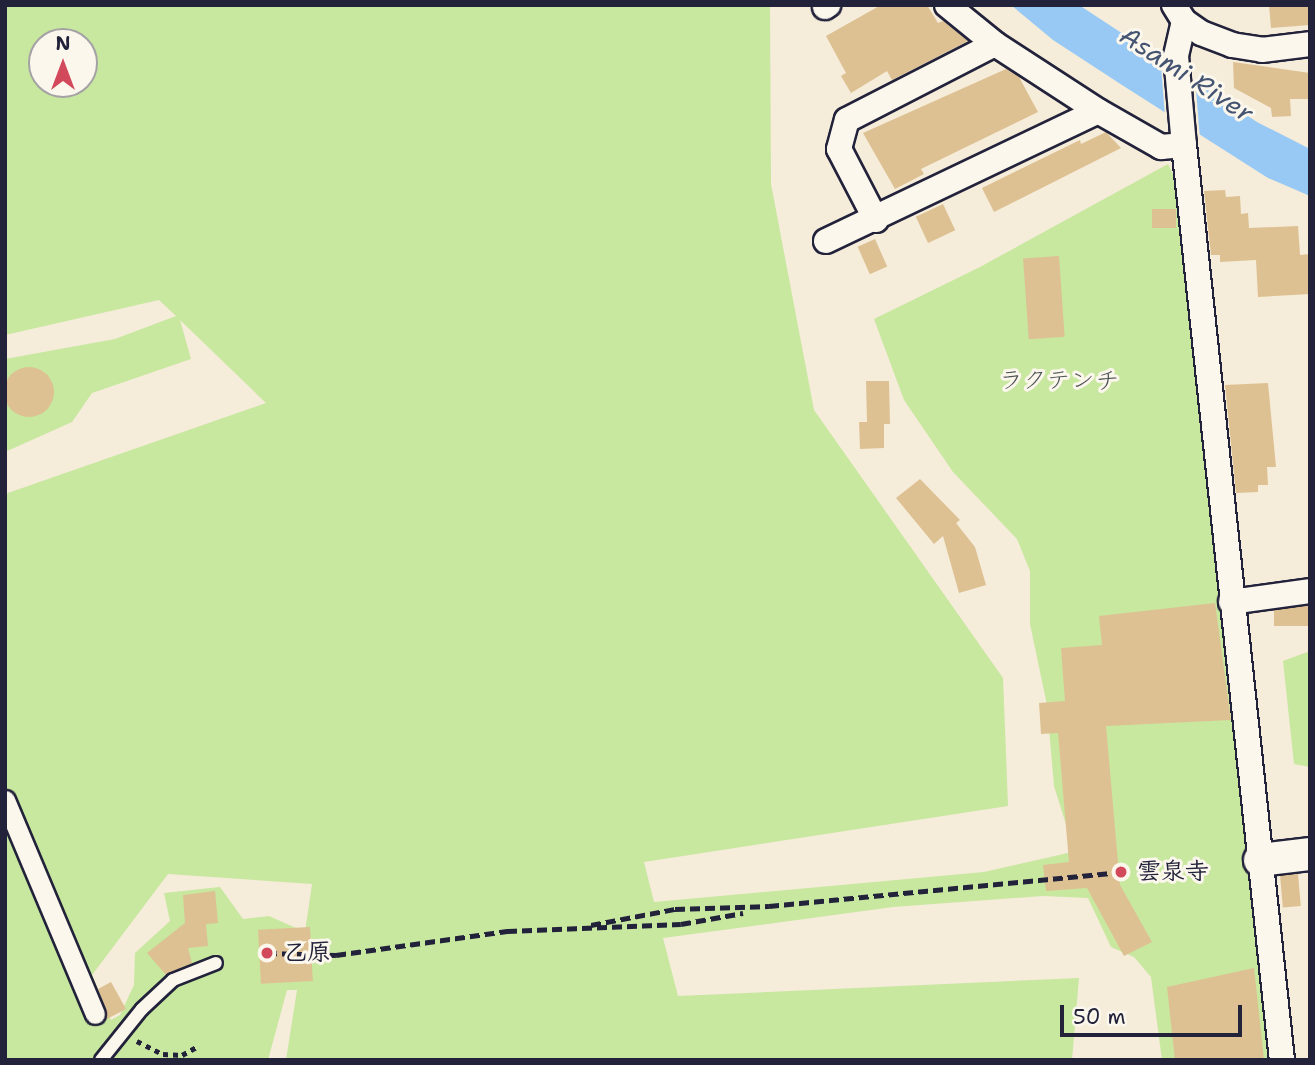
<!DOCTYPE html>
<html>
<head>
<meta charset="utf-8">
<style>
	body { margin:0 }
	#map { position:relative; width:1315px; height:1065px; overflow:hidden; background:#f5ecda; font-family:"Shantell Sans","Klee One",sans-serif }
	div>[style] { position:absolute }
	.green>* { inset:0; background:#c8e79f }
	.water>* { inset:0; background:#98c9f4 }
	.pier>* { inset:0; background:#f5ecda }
	.building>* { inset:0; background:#dec192; transform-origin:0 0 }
	.round { border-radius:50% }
	.path>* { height:4.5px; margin-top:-2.25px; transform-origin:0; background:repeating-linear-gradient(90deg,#22223b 0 5px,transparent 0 10px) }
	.roads { filter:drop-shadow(2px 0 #22223b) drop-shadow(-2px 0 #22223b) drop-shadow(0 2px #22223b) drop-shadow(0 -2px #22223b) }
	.service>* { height:12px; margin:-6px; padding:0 6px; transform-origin:6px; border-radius:6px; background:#fbf7ec }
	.pedestrian>* { height:19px; margin:-9.5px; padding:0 9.5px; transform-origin:9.5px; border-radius:9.5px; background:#fbf7ec }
	.minor>* { height:24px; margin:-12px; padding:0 12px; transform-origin:12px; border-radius:12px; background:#fbf7ec }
	.tertiary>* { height:32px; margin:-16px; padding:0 16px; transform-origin:16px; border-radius:16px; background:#fbf7ec }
	.rail>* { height:5px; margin-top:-2.5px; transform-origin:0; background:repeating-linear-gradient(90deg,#22223b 0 10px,transparent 0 15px) }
	.dots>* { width:19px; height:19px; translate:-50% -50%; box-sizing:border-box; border:4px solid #fbf7ec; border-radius:50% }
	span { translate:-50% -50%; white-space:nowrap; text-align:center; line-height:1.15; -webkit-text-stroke:6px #fbf7ec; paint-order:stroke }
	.park-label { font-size:24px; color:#4c5354 }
	.poi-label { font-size:24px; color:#22223b; font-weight:700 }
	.left { translate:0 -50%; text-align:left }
	.water-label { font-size:26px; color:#455472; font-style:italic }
	.frame { position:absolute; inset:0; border:7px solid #22223b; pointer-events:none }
	.north { position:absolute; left:28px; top:28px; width:70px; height:70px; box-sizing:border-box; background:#fbf7ec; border:2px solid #a4a2a5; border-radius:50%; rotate:0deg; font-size:19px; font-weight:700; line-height:28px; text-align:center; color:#22223b }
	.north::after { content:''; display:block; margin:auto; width:24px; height:32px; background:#d1495b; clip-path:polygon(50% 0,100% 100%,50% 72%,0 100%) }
	.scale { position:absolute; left:1060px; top:1005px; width:182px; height:32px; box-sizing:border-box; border:4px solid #22223b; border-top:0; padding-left:9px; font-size:21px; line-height:24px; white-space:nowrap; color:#22223b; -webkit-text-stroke:5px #fbf7ec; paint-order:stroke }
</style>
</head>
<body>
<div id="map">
	<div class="green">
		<i style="clip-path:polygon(evenodd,5px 5px,770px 5px,771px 184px,814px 410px,1003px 678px,1008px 806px,644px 862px,654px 902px,984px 872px,1068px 853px,1070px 837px,1054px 786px,1047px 705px,1030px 624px,1030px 571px,1017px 539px,953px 472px,904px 400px,874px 319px,980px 267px,1168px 164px,1173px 174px,1275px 1060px,1162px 1060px,1151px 977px,1134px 957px,1111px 947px,1088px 898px,1043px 896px,893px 907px,663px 938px,678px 996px,1079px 978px,1072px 1060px,286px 1060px,297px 990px,287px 990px,268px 1060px,5px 1060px,5px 494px,266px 403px,180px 320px,191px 359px,92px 393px,72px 422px,5px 452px,5px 359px,115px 339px,176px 316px,159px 300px,5px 335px,5px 5px,42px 42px,84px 42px,84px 84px,42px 84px,42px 42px,5px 5px,168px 874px,312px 884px,305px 932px,269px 916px,243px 919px,220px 887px,164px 893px,170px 921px,135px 953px,134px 985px,120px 1015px,111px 1020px,92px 975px,168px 874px)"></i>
		<i style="clip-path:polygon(1310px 651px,1310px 767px,1294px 764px,1283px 661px)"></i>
	</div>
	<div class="water">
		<i style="clip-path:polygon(1011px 5px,1079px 5px,1257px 122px,1310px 149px,1310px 196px,1268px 178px,1122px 85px,1053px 40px)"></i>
	</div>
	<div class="pier">
		<i style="clip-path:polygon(1160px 53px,1195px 77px,1200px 139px,1165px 116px)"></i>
	</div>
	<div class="building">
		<i style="clip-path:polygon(881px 5px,927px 5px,938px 23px,943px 21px,968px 41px,892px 80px,887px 71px,851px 93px,841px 76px,846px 73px,826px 36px)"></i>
		<i style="clip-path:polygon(1269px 5px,1310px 5px,1310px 25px,1271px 28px)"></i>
		<i style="clip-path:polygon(1233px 62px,1310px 73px,1310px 99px,1290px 99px,1291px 116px,1272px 117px,1271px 108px,1234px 88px)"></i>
		<i style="clip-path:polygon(1006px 69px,1019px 77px,1038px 112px,921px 169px,924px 174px,895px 189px,863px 133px)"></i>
		<i style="clip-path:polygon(1106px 132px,1121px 148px,994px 212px,982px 188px,1080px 140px,1081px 144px)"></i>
		<i style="clip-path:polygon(1225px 190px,1226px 197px,1240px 196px,1241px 214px,1248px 213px,1249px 228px,1298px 226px,1300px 255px,1310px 254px,1310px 294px,1258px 297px,1256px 260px,1220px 262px,1220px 255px,1211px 255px,1204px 191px)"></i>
		<i style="left:943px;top:204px;width:29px;height:30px;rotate:65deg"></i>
		<i style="left:1152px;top:209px;width:24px;height:19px"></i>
		<i style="left:875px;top:239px;width:30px;height:19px;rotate:66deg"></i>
		<i style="left:1059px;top:256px;width:81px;height:36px;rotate:86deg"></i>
		<i class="round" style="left:4px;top:367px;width:50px;height:50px"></i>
		<i style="clip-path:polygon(866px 381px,889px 381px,890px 424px,884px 424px,884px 448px,860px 449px,859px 422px,867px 422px)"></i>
		<i style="clip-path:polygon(1268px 383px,1276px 467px,1267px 467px,1268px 485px,1258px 485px,1258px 492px,1236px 493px,1225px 385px)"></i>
		<i style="clip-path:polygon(920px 479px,960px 520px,956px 523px,975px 547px,986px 585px,959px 593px,943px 536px,934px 544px,896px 498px)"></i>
		<i style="clip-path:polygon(1215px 603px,1231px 720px,1106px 726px,1120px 885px,1152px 942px,1124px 956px,1087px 888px,1046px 891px,1043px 865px,1069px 862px,1058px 733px,1041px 734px,1039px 703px,1065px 701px,1061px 648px,1102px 645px,1099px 616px)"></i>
		<i style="left:1310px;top:606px;width:20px;height:36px;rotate:90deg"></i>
		<i style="left:1298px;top:874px;width:32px;height:18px;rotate:85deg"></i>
		<i style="clip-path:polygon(215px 891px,218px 923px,206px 924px,208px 946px,188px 948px,192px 963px,166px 975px,147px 953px,185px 923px,183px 895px)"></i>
		<i style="left:310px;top:927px;width:54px;height:52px;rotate:87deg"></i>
		<i style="clip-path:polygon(1254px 968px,1264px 1060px,1175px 1060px,1167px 987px)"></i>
		<i style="clip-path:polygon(111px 982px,126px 1009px,105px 1020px,106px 1010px,98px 989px)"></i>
	</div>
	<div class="path">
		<i style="left:137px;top:1041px;width:29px;rotate:27deg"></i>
		<i style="left:163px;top:1054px;width:19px;rotate:3deg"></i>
		<i style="left:182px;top:1055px;width:18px;rotate:-29deg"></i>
	</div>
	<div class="roads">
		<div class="service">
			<i style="left:101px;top:1060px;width:65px;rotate:-51.2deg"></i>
			<i style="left:142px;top:1009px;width:42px;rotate:-43.1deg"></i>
			<i style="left:173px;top:980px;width:46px;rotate:-21.6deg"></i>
		</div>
		<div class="pedestrian">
			<i style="left:5px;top:800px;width:232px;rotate:67.2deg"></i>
		</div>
		<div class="minor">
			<i style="left:947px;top:5px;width:62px;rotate:39.1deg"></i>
			<i style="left:995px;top:44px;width:123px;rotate:33deg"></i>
			<i style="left:1098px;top:111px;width:73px;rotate:29.7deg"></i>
			<i style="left:1161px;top:147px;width:23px;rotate:-5deg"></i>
			<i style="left:1174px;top:5px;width:19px;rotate:58deg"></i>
			<i style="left:1184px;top:21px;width:21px;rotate:35deg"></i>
			<i style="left:1201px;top:33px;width:33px;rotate:21deg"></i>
			<i style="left:1232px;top:45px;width:30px;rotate:9deg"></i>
			<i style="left:1262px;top:50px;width:48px;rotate:-7.1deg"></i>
			<i style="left:825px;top:7px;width:4px;rotate:-34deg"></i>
			<i style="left:1184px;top:21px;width:36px;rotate:103deg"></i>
			<i style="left:1176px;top:56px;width:89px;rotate:84.9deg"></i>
			<i style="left:1184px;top:145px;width:920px;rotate:83.89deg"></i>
			<i style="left:876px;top:220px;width:80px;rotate:-117.5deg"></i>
			<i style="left:839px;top:149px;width:30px;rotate:-75deg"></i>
			<i style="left:847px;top:120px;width:166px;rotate:-27.2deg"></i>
			<i style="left:826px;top:241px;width:301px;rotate:-25.5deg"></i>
			<i style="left:1231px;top:602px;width:80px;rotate:-7.9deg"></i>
		</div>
		<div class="tertiary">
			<i style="left:1260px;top:860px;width:50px;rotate:-6.8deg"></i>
		</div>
	</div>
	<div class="rail">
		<i style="left:591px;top:925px;width:86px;rotate:-10.8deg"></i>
		<i style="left:675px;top:909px;width:94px;rotate:-1.8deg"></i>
		<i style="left:769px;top:906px;width:354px;rotate:-5.5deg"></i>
		<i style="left:267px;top:953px;width:69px;rotate:1.7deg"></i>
		<i style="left:336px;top:955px;width:173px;rotate:-8deg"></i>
		<i style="left:507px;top:931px;width:174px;rotate:-2.3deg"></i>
		<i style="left:681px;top:924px;width:63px;rotate:-10.1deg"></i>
	</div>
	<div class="dots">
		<i style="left:1121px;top:872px;background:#d1495b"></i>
		<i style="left:267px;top:953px;background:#d1495b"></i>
	</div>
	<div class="park-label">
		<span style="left:1059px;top:381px">ラクテンチ</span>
	</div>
	<div class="poi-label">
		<span class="left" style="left:1137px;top:872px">雲泉寺</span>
		<span class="left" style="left:283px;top:953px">乙原</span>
	</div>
	<div class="water-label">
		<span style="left:1187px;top:74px;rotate:33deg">Asami River</span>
	</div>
	<div class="frame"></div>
	<div class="north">N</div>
	<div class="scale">50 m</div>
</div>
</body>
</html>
